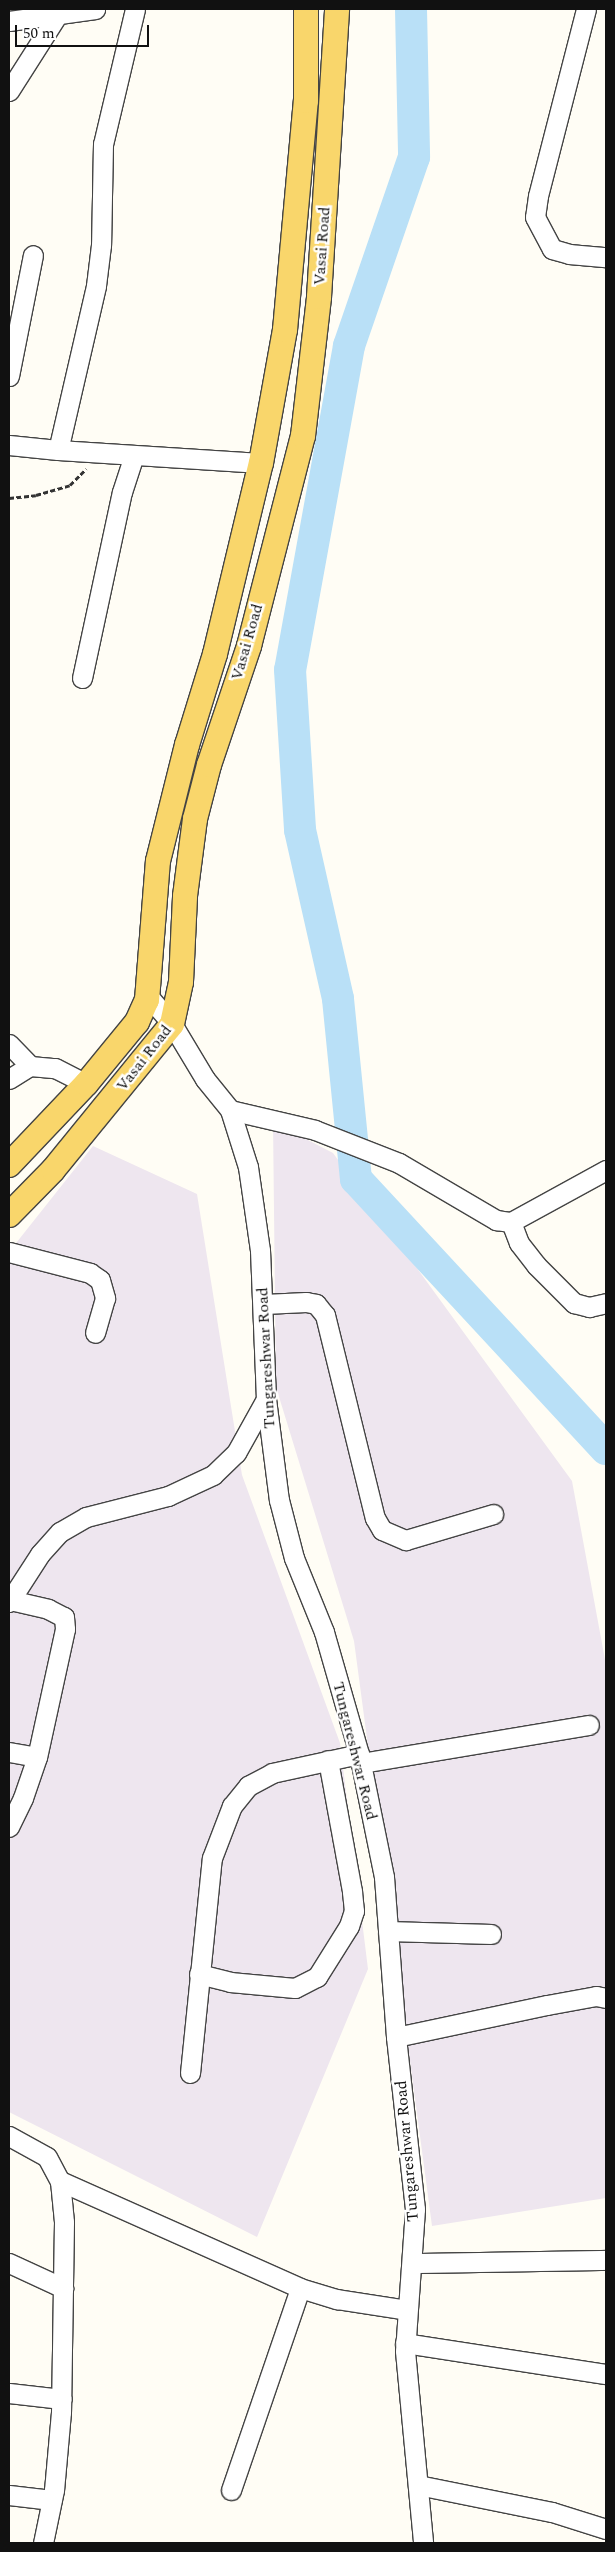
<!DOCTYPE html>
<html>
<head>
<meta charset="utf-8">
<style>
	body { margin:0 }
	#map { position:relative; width:615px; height:2552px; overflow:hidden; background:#fffdf5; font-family:Spectral,serif }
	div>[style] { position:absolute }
	.industrial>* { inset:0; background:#eee6ef }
	.river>* { height:32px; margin:-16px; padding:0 16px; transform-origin:16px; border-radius:16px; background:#b9e0f7 }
	.path>* { height:3px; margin-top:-1.5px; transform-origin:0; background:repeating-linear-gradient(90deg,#333 0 5px,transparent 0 7.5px) }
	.roads { filter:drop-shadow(1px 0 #444) drop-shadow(-1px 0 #444) drop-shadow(0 1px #444) drop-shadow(0 -1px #444) }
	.minor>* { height:19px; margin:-9.5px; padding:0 9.5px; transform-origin:9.5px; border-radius:9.5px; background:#fff }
	.major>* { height:24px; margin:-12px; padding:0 12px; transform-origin:12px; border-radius:12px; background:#f9d66b }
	span { translate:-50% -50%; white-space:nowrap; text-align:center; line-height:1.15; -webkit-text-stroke:5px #fff; paint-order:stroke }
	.street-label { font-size:16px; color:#111 }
	.frame { position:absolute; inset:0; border:10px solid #111; pointer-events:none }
	.scale { position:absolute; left:15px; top:25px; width:134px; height:22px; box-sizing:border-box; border:2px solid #111; border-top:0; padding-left:6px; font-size:15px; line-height:18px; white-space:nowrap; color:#111; -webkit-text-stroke:4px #fff; paint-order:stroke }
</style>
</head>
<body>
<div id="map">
	<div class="industrial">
		<i style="clip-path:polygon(273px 1122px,333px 1153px,572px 1481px,606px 1665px,606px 2198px,432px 2226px,354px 1641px,276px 1387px)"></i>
		<i style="clip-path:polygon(93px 1146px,197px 1194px,242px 1475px,340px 1743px,368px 1969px,257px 2237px,9px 2112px,9px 1252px)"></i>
	</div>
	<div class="river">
		<i style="left:411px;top:9px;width:148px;rotate:88.8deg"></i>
		<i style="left:414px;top:157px;width:200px;rotate:109deg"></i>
		<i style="left:349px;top:346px;width:329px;rotate:100.3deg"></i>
		<i style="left:290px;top:670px;width:160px;rotate:86.4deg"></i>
		<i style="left:300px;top:830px;width:173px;rotate:77.3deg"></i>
		<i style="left:338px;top:999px;width:181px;rotate:84.3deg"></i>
		<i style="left:356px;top:1179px;width:368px;rotate:47.2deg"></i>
	</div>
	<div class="path">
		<i style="left:9px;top:498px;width:27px;rotate:-6deg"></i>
		<i style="left:36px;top:495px;width:35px;rotate:-16deg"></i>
		<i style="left:70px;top:485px;width:23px;rotate:-45deg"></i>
	</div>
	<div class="roads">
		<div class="minor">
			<i style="left:135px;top:9px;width:139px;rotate:103.3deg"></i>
			<i style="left:103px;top:144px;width:101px;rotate:91.1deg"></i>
			<i style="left:101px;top:245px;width:41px;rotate:97deg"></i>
			<i style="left:96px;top:286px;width:168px;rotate:103deg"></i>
			<i style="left:58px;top:450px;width:203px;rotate:3.7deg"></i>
			<i style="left:586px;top:9px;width:193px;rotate:104.4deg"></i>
			<i style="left:538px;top:196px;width:21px;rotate:98deg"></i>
			<i style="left:535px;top:217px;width:36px;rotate:62deg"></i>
			<i style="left:552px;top:249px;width:18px;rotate:16deg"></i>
			<i style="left:569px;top:254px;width:37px;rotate:5deg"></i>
			<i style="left:9px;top:21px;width:87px;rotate:-7.9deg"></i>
			<i style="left:9px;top:91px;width:91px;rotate:-57.5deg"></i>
			<i style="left:9px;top:376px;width:123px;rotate:-78.8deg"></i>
			<i style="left:9px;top:445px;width:49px;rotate:5.8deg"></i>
			<i style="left:82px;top:678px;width:190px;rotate:-77.9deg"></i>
			<i style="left:122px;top:492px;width:38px;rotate:-72deg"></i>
			<i style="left:148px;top:996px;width:37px;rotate:49deg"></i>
			<i style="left:172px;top:1024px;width:64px;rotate:59deg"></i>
			<i style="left:205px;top:1079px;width:40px;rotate:51deg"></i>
			<i style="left:230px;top:1110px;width:60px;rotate:72.5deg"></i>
			<i style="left:248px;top:1167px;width:84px;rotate:81.8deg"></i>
			<i style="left:260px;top:1250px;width:149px;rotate:87.7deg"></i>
			<i style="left:266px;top:1399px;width:102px;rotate:82.7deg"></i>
			<i style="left:279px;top:1500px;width:60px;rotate:75.5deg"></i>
			<i style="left:294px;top:1558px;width:80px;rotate:67.9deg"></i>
			<i style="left:324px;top:1632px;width:127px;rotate:74deg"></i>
			<i style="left:359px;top:1754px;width:126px;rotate:78.5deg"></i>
			<i style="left:384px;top:1877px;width:160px;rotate:85.7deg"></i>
			<i style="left:396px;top:2037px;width:173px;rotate:83.7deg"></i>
			<i style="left:415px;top:2209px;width:142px;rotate:94deg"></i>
			<i style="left:405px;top:2351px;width:193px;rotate:84.6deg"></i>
			<i style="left:9px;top:1044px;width:30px;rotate:46deg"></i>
			<i style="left:9px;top:1079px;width:25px;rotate:-32deg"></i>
			<i style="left:30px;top:1066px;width:25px;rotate:5deg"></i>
			<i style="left:55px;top:1068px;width:35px;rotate:27deg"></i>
			<i style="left:230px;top:1110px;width:87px;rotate:13.2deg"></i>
			<i style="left:315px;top:1130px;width:90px;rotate:21.4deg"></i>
			<i style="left:399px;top:1163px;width:113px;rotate:30.4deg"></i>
			<i style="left:496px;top:1220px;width:15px;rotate:8deg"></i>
			<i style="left:511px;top:1222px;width:108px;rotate:-28.7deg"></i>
			<i style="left:511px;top:1222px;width:22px;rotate:69deg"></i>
			<i style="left:519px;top:1243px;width:28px;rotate:52deg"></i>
			<i style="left:536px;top:1265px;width:54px;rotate:45deg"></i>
			<i style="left:574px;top:1303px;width:16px;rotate:15deg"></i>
			<i style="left:589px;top:1307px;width:17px;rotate:-13deg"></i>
			<i style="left:9px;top:1252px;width:84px;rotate:14.5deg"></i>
			<i style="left:90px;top:1273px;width:12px;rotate:35deg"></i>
			<i style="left:100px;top:1280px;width:19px;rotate:74deg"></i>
			<i style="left:105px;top:1298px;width:36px;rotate:106deg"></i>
			<i style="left:264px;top:1304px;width:42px;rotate:-2.7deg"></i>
			<i style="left:306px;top:1302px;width:10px;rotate:11deg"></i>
			<i style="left:316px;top:1304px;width:14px;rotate:51deg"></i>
			<i style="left:325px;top:1315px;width:209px;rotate:76.2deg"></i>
			<i style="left:375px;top:1518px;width:14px;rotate:60deg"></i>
			<i style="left:382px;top:1530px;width:26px;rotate:23deg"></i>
			<i style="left:406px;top:1540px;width:91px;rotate:-16.6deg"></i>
			<i style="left:10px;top:1600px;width:39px;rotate:13deg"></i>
			<i style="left:48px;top:1609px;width:18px;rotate:27deg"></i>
			<i style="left:64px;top:1617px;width:12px;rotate:85deg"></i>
			<i style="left:65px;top:1629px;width:131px;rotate:102.3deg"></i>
			<i style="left:9px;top:1602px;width:57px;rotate:-57.1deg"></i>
			<i style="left:40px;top:1554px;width:30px;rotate:-48deg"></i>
			<i style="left:60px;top:1532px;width:30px;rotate:-30deg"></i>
			<i style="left:86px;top:1517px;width:85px;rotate:-14.4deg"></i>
			<i style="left:168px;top:1496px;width:50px;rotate:-25deg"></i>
			<i style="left:213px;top:1475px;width:32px;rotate:-44deg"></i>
			<i style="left:236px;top:1453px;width:62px;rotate:-60.9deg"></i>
			<i style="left:9px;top:1752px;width:28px;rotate:10deg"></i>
			<i style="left:37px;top:1757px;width:43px;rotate:108.9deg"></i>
			<i style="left:23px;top:1798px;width:32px;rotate:116deg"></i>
			<i style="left:361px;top:1763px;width:231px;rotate:-9.5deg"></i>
			<i style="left:388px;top:1931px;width:103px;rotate:1.7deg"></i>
			<i style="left:199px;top:1974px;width:32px;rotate:14deg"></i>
			<i style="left:230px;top:1982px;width:65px;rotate:5.3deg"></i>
			<i style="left:295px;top:1988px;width:25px;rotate:-27deg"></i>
			<i style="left:317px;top:1977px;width:60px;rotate:-57.9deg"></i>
			<i style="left:349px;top:1926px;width:16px;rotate:-72deg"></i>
			<i style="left:354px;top:1911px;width:20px;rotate:-96deg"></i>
			<i style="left:352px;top:1891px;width:133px;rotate:-100.4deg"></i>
			<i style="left:396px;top:2037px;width:154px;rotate:-12deg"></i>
			<i style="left:547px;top:2005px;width:50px;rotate:-10.4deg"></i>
			<i style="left:596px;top:1996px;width:10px;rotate:11deg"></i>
			<i style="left:190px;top:2073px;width:216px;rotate:-84.2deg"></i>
			<i style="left:212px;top:1858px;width:56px;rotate:-69deg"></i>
			<i style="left:232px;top:1806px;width:26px;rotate:-51deg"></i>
			<i style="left:248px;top:1786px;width:27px;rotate:-28deg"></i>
			<i style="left:272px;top:1773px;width:89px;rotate:-12.3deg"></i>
			<i style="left:9px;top:2136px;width:43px;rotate:28.9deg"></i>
			<i style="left:47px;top:2157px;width:27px;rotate:62deg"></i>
			<i style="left:60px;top:2181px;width:41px;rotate:84.4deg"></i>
			<i style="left:64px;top:2222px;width:190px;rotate:90.9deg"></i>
			<i style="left:61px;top:2412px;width:78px;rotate:95.1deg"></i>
			<i style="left:54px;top:2490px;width:54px;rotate:101.7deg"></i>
			<i style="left:60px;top:2181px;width:263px;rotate:24deg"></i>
			<i style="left:300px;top:2288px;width:39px;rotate:17deg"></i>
			<i style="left:337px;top:2299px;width:71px;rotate:8.9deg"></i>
			<i style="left:9px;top:2263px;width:60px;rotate:24.8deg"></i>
			<i style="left:413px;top:2263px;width:193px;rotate:-0.9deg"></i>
			<i style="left:405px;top:2343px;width:203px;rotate:8.8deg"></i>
			<i style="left:9px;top:2393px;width:53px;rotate:6.5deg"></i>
			<i style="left:418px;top:2485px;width:137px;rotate:11.4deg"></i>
			<i style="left:552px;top:2512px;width:57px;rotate:17.5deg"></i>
			<i style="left:231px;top:2490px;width:213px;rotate:-71.1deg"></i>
			<i style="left:9px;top:2495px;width:43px;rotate:6.6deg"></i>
		</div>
		<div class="major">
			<i style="left:9px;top:1165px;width:112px;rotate:-46.5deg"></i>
			<i style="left:86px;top:1084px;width:80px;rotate:-50.6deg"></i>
			<i style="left:137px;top:1022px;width:24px;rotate:-66deg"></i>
			<i style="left:147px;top:1000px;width:139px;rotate:-85.5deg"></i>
			<i style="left:158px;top:861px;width:120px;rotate:-76deg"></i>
			<i style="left:187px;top:745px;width:95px;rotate:-72.9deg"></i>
			<i style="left:215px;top:654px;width:196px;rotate:-76.5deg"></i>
			<i style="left:261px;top:463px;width:135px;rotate:-79.8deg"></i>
			<i style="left:285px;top:330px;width:230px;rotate:-84.8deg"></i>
			<i style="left:306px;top:101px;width:92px;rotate:-90deg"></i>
			<i style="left:9px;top:1215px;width:63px;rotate:-45.6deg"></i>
			<i style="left:53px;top:1170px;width:188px;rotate:-50.8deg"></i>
			<i style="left:172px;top:1024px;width:43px;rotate:-77.9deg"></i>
			<i style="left:181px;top:982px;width:86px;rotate:-87.3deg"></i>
			<i style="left:185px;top:896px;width:78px;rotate:-82.6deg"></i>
			<i style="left:195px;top:819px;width:56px;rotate:-75.5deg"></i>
			<i style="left:209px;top:765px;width:126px;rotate:-71.4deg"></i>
			<i style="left:249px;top:646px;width:217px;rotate:-75.6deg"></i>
			<i style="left:303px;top:436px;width:140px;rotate:-83.4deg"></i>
			<i style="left:319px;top:297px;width:289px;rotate:-86.4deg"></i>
		</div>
	</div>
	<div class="street-label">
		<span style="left:322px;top:246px;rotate:-86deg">Vasai Road</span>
		<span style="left:247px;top:642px;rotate:-74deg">Vasai Road</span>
		<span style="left:144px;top:1058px;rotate:-52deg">Vasai Road</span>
		<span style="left:266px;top:1358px;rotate:-93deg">Tungareshwar Road</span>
		<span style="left:355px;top:1751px;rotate:76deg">Tungareshwar Road</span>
		<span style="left:407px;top:2151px;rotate:-95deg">Tungareshwar Road</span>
	</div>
	<div class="frame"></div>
	<div class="scale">50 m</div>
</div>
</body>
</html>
